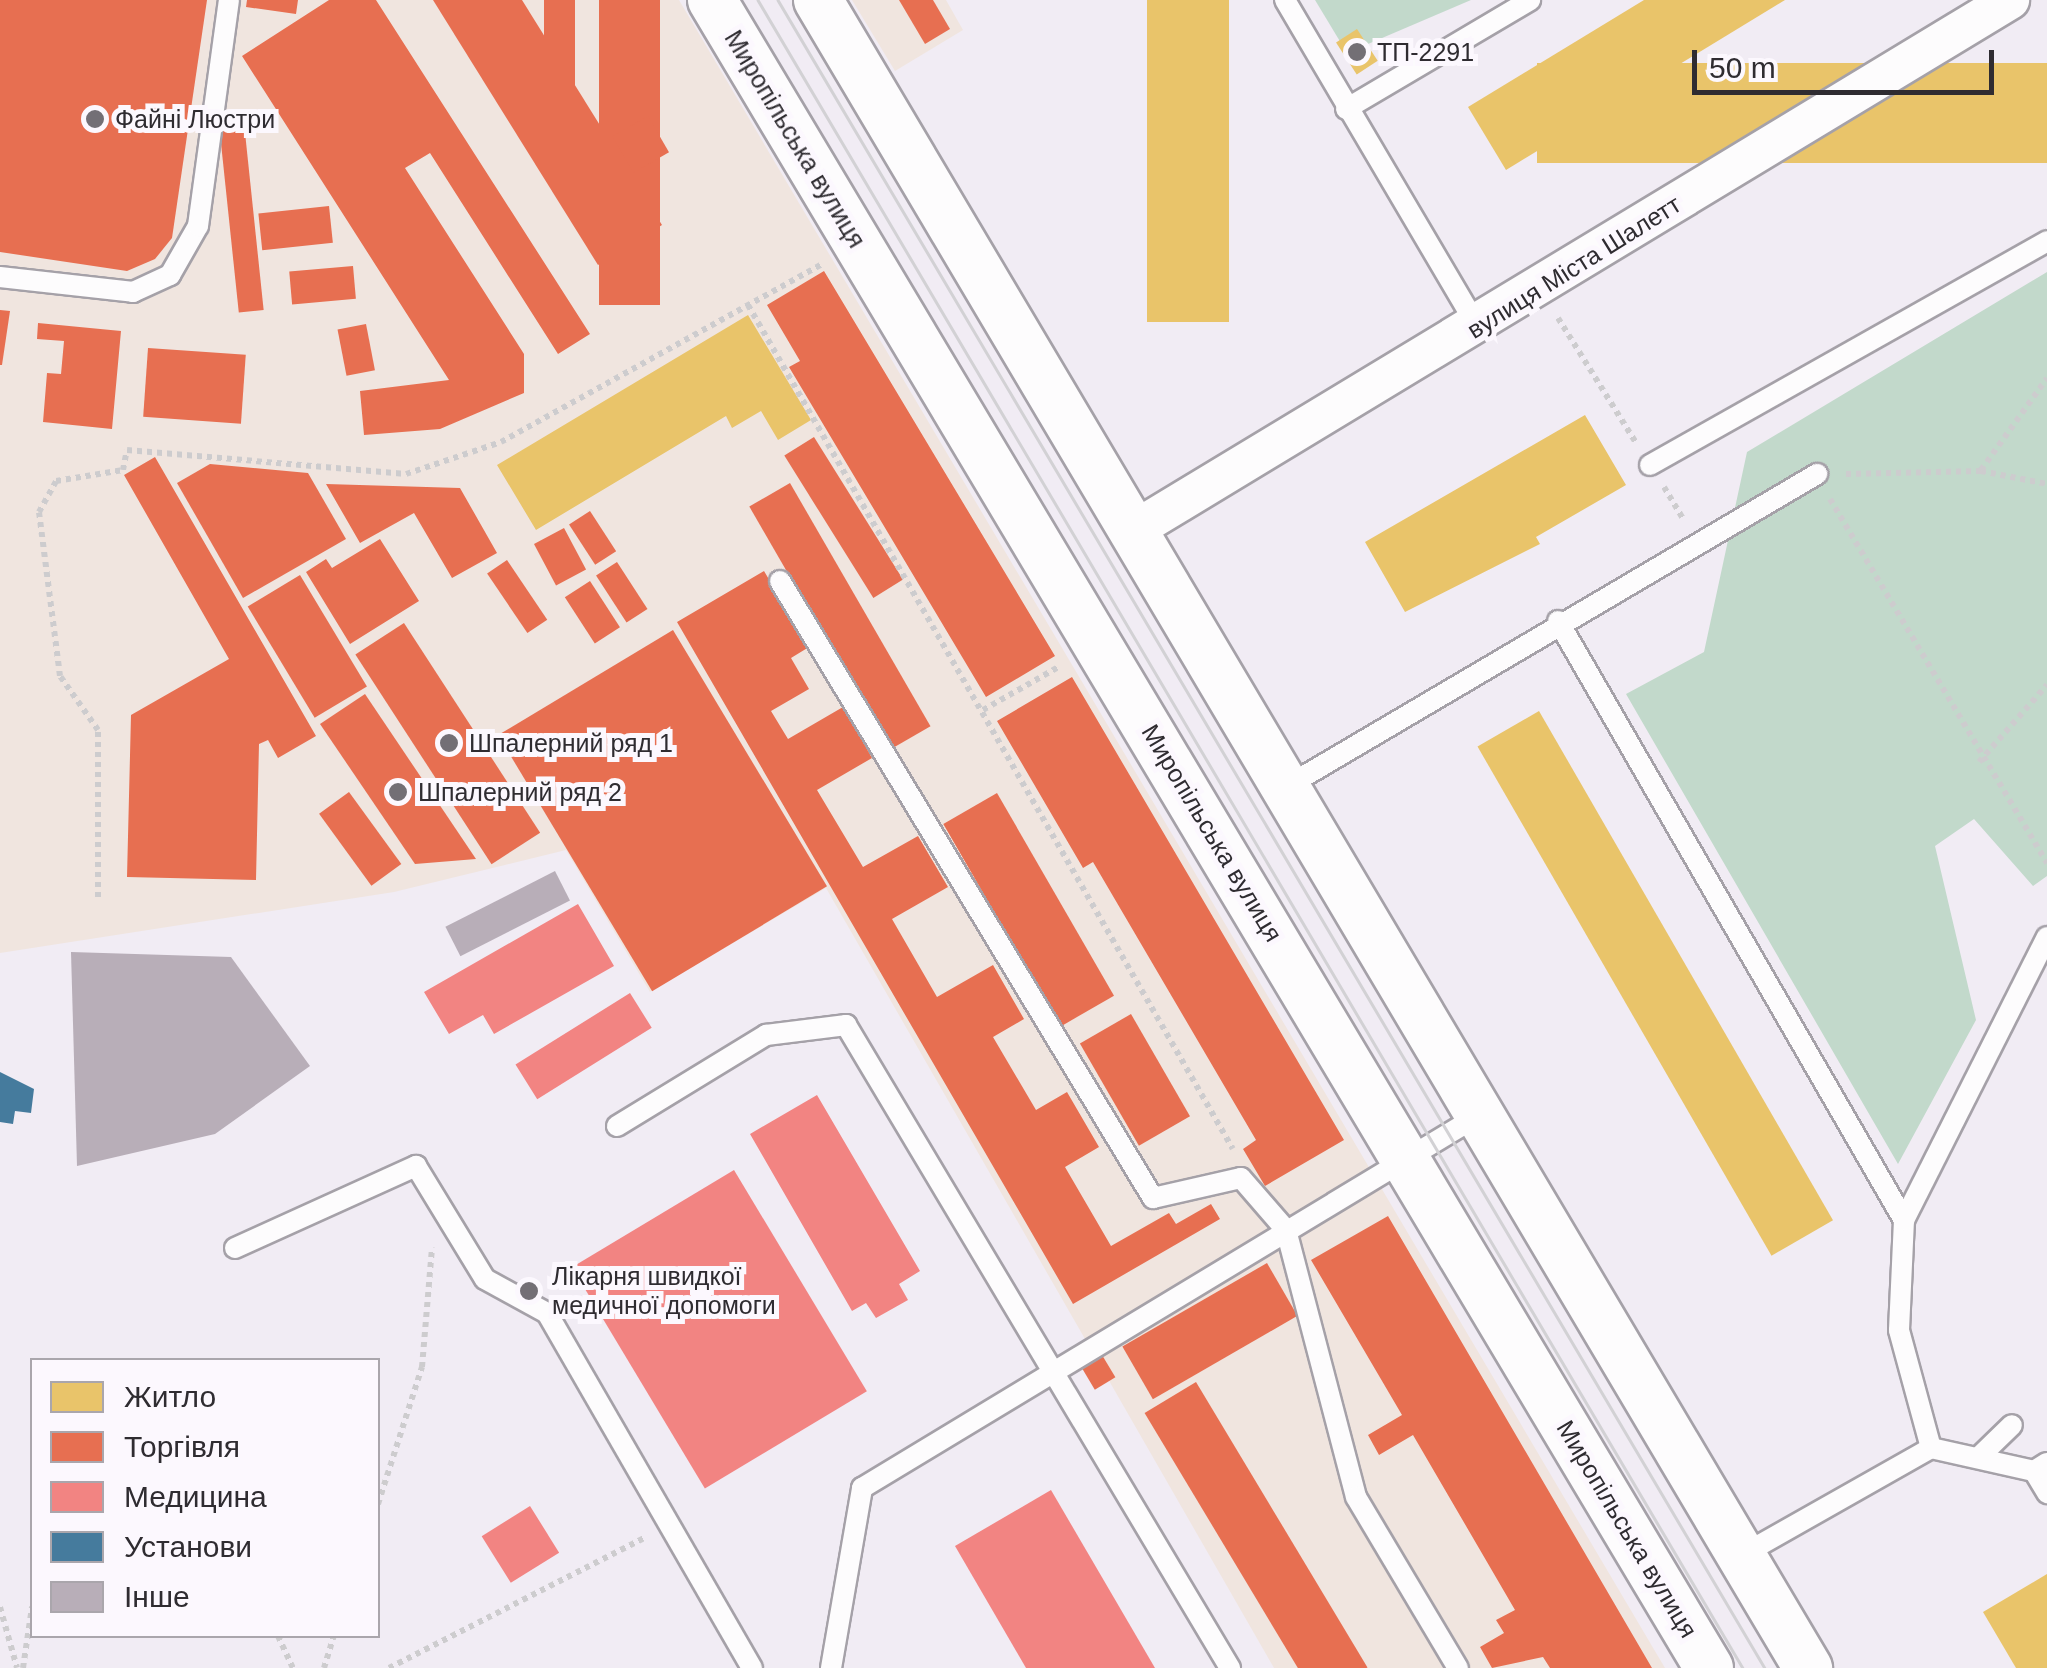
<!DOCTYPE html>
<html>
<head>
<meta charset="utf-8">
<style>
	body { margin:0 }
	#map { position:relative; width:2047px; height:1668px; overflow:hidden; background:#f1ecf4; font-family:Helvetica,sans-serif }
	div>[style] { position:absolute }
	.commercial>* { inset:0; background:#f0e5df }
	.forest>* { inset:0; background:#c2d9cb }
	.homes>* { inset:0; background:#e9c46a; transform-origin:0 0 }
	.shops>* { inset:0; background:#e76f51; transform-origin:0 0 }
	.health>* { inset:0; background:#f28482; transform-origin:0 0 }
	.public>* { inset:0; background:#457b9d }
	.building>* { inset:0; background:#b8aeb8; transform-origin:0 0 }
	.path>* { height:6px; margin-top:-3px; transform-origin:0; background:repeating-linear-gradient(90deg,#cdccce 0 5px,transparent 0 10px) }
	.roads { filter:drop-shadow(2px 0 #a5a1a8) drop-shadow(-2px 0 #a5a1a8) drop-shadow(0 2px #a5a1a8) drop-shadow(0 -2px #a5a1a8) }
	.service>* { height:20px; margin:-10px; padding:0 10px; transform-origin:10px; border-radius:10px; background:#fdfcfd }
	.minor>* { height:38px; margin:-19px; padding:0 19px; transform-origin:19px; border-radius:19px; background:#fdfcfd }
	.tertiary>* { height:48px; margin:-24px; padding:0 24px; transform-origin:24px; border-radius:24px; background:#fdfcfd }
	.tram>* { height:2.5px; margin:-1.25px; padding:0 1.25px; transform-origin:1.25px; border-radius:1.25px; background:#d2d1d4 }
	.dots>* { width:28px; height:28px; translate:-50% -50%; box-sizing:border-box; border:5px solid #fcf8fe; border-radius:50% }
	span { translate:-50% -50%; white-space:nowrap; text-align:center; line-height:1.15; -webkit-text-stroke:10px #fcf8fe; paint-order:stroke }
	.poi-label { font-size:25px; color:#2f2c31 }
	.left { translate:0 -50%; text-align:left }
	.street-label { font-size:25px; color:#2f2c31 }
	.legend { position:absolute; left:30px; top:1358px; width:350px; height:280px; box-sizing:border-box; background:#fcf8fe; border:2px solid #aaa6ac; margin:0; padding:12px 18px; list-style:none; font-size:30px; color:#2f2c31 }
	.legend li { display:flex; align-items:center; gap:20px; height:50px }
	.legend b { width:50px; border:2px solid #aaa6ac }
	.scale { position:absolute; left:1692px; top:50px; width:302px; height:45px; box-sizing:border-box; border:5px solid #2f2c31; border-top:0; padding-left:12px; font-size:30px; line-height:35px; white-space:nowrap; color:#2f2c31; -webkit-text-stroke:8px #fcf8fe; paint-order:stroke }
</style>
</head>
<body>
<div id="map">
	<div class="commercial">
		<i style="clip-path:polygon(0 0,679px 0,1665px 1668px,1274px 1668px,826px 888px,650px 992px,566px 850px,394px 892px,0 953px)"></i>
		<i style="clip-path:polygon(852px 0,946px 0,963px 30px,895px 71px)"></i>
	</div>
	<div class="forest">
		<i style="clip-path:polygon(1315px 0,1471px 0,1347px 53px)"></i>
		<i style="clip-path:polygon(2047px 272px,2047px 876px,2033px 886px,1974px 819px,1935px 846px,1976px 1020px,1898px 1164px,1626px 694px,1704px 652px,1747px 452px)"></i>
	</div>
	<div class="homes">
		<i style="left:1147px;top:0;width:82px;height:322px"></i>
		<i style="clip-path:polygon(1644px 0,1785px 0,1506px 170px,1468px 107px)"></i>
		<i style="left:1357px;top:29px;width:38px;height:25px;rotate:57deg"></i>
		<i style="left:2047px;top:63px;width:100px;height:510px;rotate:90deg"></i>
		<i style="clip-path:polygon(748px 315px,811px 420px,778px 440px,761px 411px,732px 428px,726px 416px,536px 530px,497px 465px)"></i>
		<i style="clip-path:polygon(1585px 415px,1626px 485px,1536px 537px,1540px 544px,1405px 612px,1365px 542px)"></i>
		<i style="left:1539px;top:711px;width:588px;height:71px;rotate:60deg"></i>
		<i style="clip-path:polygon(2047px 1574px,2047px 1668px,2016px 1668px,1983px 1612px)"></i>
	</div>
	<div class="shops">
		<i style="clip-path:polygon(0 0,207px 0,172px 238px,155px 259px,127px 271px,0 252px)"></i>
		<i style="clip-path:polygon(247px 0,298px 0,296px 14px,246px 7px)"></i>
		<i style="clip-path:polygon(329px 0,376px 0,590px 334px,558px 354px,430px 153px,405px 168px,524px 354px,524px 393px,440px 429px,364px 435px,360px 391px,449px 380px,242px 56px)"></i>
		<i style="clip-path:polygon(433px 0,522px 0,662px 225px,598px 265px)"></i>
		<i style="left:544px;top:0;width:31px;height:135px"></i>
		<i style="left:599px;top:0;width:61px;height:305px"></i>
		<i style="clip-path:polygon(899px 0,933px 0,950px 29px,925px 44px)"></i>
		<i style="left:648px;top:116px;width:42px;height:41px;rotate:60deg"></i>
		<i style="left:244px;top:123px;width:188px;height:25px;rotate:84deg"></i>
		<i style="left:329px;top:206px;width:37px;height:71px;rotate:84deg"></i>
		<i style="left:353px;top:266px;width:33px;height:64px;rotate:85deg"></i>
		<i style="clip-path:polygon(824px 271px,1055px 656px,986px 697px,789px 367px,800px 361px,767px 305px)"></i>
		<i style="clip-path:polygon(0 310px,10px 311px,2px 365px,0 365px)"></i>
		<i style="clip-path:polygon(38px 323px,121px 331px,112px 429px,43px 422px,47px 373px,61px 374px,64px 341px,37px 339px)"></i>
		<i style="left:366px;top:324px;width:47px;height:29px;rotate:79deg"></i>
		<i style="left:148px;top:348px;width:98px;height:69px;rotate:4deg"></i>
		<i style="left:814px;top:437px;width:168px;height:35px;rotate:58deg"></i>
		<i style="clip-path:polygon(155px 457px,316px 736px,278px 758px,268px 740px,259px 744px,256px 880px,127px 877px,131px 715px,229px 659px,124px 475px)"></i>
		<i style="clip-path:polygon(210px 464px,308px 473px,346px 539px,243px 598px,177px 483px)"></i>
		<i style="left:790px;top:483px;width:281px;height:47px;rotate:60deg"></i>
		<i style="clip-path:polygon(326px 484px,460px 488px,497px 553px,452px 578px,414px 513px,360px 543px)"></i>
		<i style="left:590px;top:511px;width:48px;height:25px;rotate:57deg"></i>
		<i style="left:564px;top:528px;width:47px;height:34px;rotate:62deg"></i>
		<i style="clip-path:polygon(380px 539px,419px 601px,350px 644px,306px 572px,326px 559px,332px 568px)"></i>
		<i style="left:507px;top:560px;width:72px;height:24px;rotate:56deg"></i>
		<i style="left:617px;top:562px;width:56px;height:25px;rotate:57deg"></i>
		<i style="clip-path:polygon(764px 571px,809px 647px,791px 658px,809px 689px,771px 711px,788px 739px,843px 707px,872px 758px,817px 790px,863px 867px,918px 836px,948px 887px,892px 919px,937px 997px,993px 965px,1024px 1019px,993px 1037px,1036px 1110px,1067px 1092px,1099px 1147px,1065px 1167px,1111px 1246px,1169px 1213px,1176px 1224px,1211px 1204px,1220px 1219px,1073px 1304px,677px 622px)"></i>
		<i style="left:300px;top:575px;width:130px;height:61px;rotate:59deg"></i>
		<i style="left:590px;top:581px;width:55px;height:30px;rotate:57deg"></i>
		<i style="left:404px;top:623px;width:250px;height:58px;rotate:57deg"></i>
		<i style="left:673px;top:630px;width:299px;height:204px;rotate:59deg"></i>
		<i style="clip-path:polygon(1072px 677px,1344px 1140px,1265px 1186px,1243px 1149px,1256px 1140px,1093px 862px,1083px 868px,997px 721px)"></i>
		<i style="clip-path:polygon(365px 694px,476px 859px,415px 864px,320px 724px)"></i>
		<i style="left:349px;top:792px;width:89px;height:37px;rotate:54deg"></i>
		<i style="left:997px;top:793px;width:234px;height:62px;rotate:60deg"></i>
		<i style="left:1131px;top:1014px;width:118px;height:59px;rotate:60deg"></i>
		<i style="clip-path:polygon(1388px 1216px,1652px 1668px,1550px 1668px,1543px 1657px,1492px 1668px,1480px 1647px,1504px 1633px,1496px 1620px,1515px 1610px,1413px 1435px,1379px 1455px,1368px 1435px,1402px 1415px,1311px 1260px)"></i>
		<i style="left:1267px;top:1263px;width:61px;height:167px;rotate:60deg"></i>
		<i style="left:1102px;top:1355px;width:26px;height:24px;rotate:59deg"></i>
		<i style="left:1196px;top:1382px;width:333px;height:60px;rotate:59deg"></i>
	</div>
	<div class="health">
		<i style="clip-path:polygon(578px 904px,614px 966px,494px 1034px,483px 1015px,449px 1034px,424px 992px)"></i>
		<i style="left:630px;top:993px;width:41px;height:135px;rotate:58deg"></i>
		<i style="clip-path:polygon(817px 1095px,920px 1271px,899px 1284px,908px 1300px,876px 1318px,866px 1303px,852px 1311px,750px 1134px)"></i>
		<i style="left:734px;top:1170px;width:258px;height:189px;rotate:59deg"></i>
		<i style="clip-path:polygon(1051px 1490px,1155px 1668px,1026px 1668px,955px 1546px)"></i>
		<i style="left:530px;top:1506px;width:55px;height:57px;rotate:58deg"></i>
	</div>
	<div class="public">
		<i style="clip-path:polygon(0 1072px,34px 1089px,31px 1113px,15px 1111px,13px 1124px,0 1122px)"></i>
	</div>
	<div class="building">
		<i style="left:555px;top:871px;width:33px;height:123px;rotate:63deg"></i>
		<i style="clip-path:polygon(71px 952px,231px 957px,310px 1066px,215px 1134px,77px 1166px)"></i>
	</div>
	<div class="path">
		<i style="left:748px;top:305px;width:973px;rotate:60.12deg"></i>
		<i style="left:1558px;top:318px;width:147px;rotate:58deg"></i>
		<i style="left:1981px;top:470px;width:113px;rotate:-54.3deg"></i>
		<i style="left:1846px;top:474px;width:135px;rotate:-1.3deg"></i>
		<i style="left:1981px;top:471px;width:67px;rotate:11.1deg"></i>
		<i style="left:1664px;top:487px;width:37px;rotate:59deg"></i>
		<i style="left:1830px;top:499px;width:424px;rotate:59.2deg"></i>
		<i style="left:983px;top:710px;width:89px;rotate:-29.7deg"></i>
		<i style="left:1979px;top:762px;width:103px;rotate:-48.6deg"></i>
		<i style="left:98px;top:897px;width:167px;rotate:-90deg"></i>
		<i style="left:98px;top:730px;width:66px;rotate:-125.1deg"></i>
		<i style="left:60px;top:676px;width:165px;rotate:-97.3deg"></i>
		<i style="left:39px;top:512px;width:35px;rotate:-61deg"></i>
		<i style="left:56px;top:481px;width:68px;rotate:-9.3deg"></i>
		<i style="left:123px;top:470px;width:20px;rotate:-79deg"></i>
		<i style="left:127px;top:450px;width:280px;rotate:4.9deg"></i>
		<i style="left:406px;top:474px;width:100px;rotate:-18.6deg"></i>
		<i style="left:501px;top:442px;width:367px;rotate:-29deg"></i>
		<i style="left:378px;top:1504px;width:144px;rotate:-72.2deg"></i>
		<i style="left:422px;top:1367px;width:120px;rotate:-85.2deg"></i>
		<i style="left:0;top:1607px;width:63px;rotate:74.4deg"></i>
		<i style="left:278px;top:1636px;width:35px;rotate:65deg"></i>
		<i style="left:23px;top:1668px;width:62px;rotate:-81.6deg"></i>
		<i style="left:324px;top:1668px;width:34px;rotate:-73deg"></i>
		<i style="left:389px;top:1668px;width:288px;rotate:-27deg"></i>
	</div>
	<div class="roads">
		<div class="service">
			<i style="left:1285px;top:0;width:380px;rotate:59.5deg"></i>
			<i style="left:1346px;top:109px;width:214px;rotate:-30.6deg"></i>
			<i style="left:0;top:277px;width:134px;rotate:6.4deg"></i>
			<i style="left:133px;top:292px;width:41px;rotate:-24.7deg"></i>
			<i style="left:170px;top:275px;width:56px;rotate:-60.3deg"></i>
			<i style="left:198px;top:226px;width:228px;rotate:-82.2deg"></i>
			<i style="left:1650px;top:465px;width:456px;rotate:-29.4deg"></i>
			<i style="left:780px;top:581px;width:721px;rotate:58.85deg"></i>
			<i style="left:1153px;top:1198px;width:90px;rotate:-12.8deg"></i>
			<i style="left:1241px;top:1178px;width:69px;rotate:49.1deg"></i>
			<i style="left:1286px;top:1230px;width:276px;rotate:75.3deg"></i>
			<i style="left:1356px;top:1497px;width:199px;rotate:59.2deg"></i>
			<i style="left:1558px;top:621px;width:692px;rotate:59.99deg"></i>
			<i style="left:1284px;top:788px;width:619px;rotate:-30.5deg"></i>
			<i style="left:617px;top:1126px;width:175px;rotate:-31.4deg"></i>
			<i style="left:766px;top:1035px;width:81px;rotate:-7.1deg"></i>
			<i style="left:846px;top:1025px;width:749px;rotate:59.15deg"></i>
			<i style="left:235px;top:1248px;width:199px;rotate:-24.4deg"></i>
			<i style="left:416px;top:1166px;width:132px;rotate:58.6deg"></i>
			<i style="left:485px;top:1279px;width:71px;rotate:28.7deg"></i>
			<i style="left:547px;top:1313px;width:410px;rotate:60deg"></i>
			<i style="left:1931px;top:1448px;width:122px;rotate:-105.2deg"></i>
			<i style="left:1899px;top:1330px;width:110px;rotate:-87.4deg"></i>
			<i style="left:1904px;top:1220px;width:317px;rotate:-63.2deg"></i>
			<i style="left:1978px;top:1458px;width:47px;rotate:-44.1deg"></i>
			<i style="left:2034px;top:1471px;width:26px;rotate:59deg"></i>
			<i style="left:1742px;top:1555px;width:217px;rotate:-29.5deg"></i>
			<i style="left:1931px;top:1448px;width:106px;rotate:12.6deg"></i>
			<i style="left:2034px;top:1471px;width:15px;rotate:-32deg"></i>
			<i style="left:831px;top:1668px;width:183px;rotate:-80.2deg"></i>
			<i style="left:862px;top:1488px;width:717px;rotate:-31.14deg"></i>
		</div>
		<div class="minor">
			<i style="left:1134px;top:530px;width:1024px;rotate:-31.17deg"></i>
		</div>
		<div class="tertiary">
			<i style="left:712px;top:0;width:1943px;rotate:59.13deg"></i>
			<i style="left:818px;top:0;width:1940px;rotate:59.31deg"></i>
		</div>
	</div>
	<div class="tram">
		<i style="left:758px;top:0;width:1937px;rotate:59.44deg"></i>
		<i style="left:778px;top:0;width:1938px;rotate:59.39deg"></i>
	</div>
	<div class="dots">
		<i style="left:1357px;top:52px;background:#736f75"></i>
		<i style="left:95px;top:119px;background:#736f75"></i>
		<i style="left:449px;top:743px;background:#736f75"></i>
		<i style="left:398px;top:792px;background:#736f75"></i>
		<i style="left:529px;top:1291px;background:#736f75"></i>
	</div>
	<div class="poi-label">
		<span class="left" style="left:1377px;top:52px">ТП-2291</span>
		<span class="left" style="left:115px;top:119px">Файні Люстри</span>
		<span class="left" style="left:469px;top:743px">Шпалерний ряд 1</span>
		<span class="left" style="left:418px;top:792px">Шпалерний ряд 2</span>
		<span class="left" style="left:552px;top:1291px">Лікарня швидкої<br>медичної допомоги</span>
	</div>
	<div class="street-label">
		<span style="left:795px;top:139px;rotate:59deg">Миропільська вулиця</span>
		<span style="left:1574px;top:267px;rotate:-32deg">вулиця Міста Шалетт</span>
		<span style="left:1212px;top:833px;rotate:59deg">Миропільська вулиця</span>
		<span style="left:1627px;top:1529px;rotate:59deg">Миропільська вулиця</span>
	</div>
	<ul class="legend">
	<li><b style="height:28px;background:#e9c46a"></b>Житло</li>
	<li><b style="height:28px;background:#e76f51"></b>Торгівля</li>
	<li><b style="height:28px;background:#f28482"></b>Медицина</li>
	<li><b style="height:28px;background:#457b9d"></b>Установи</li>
	<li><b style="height:28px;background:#b8aeb8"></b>Інше</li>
	</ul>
	<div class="scale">50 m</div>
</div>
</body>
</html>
